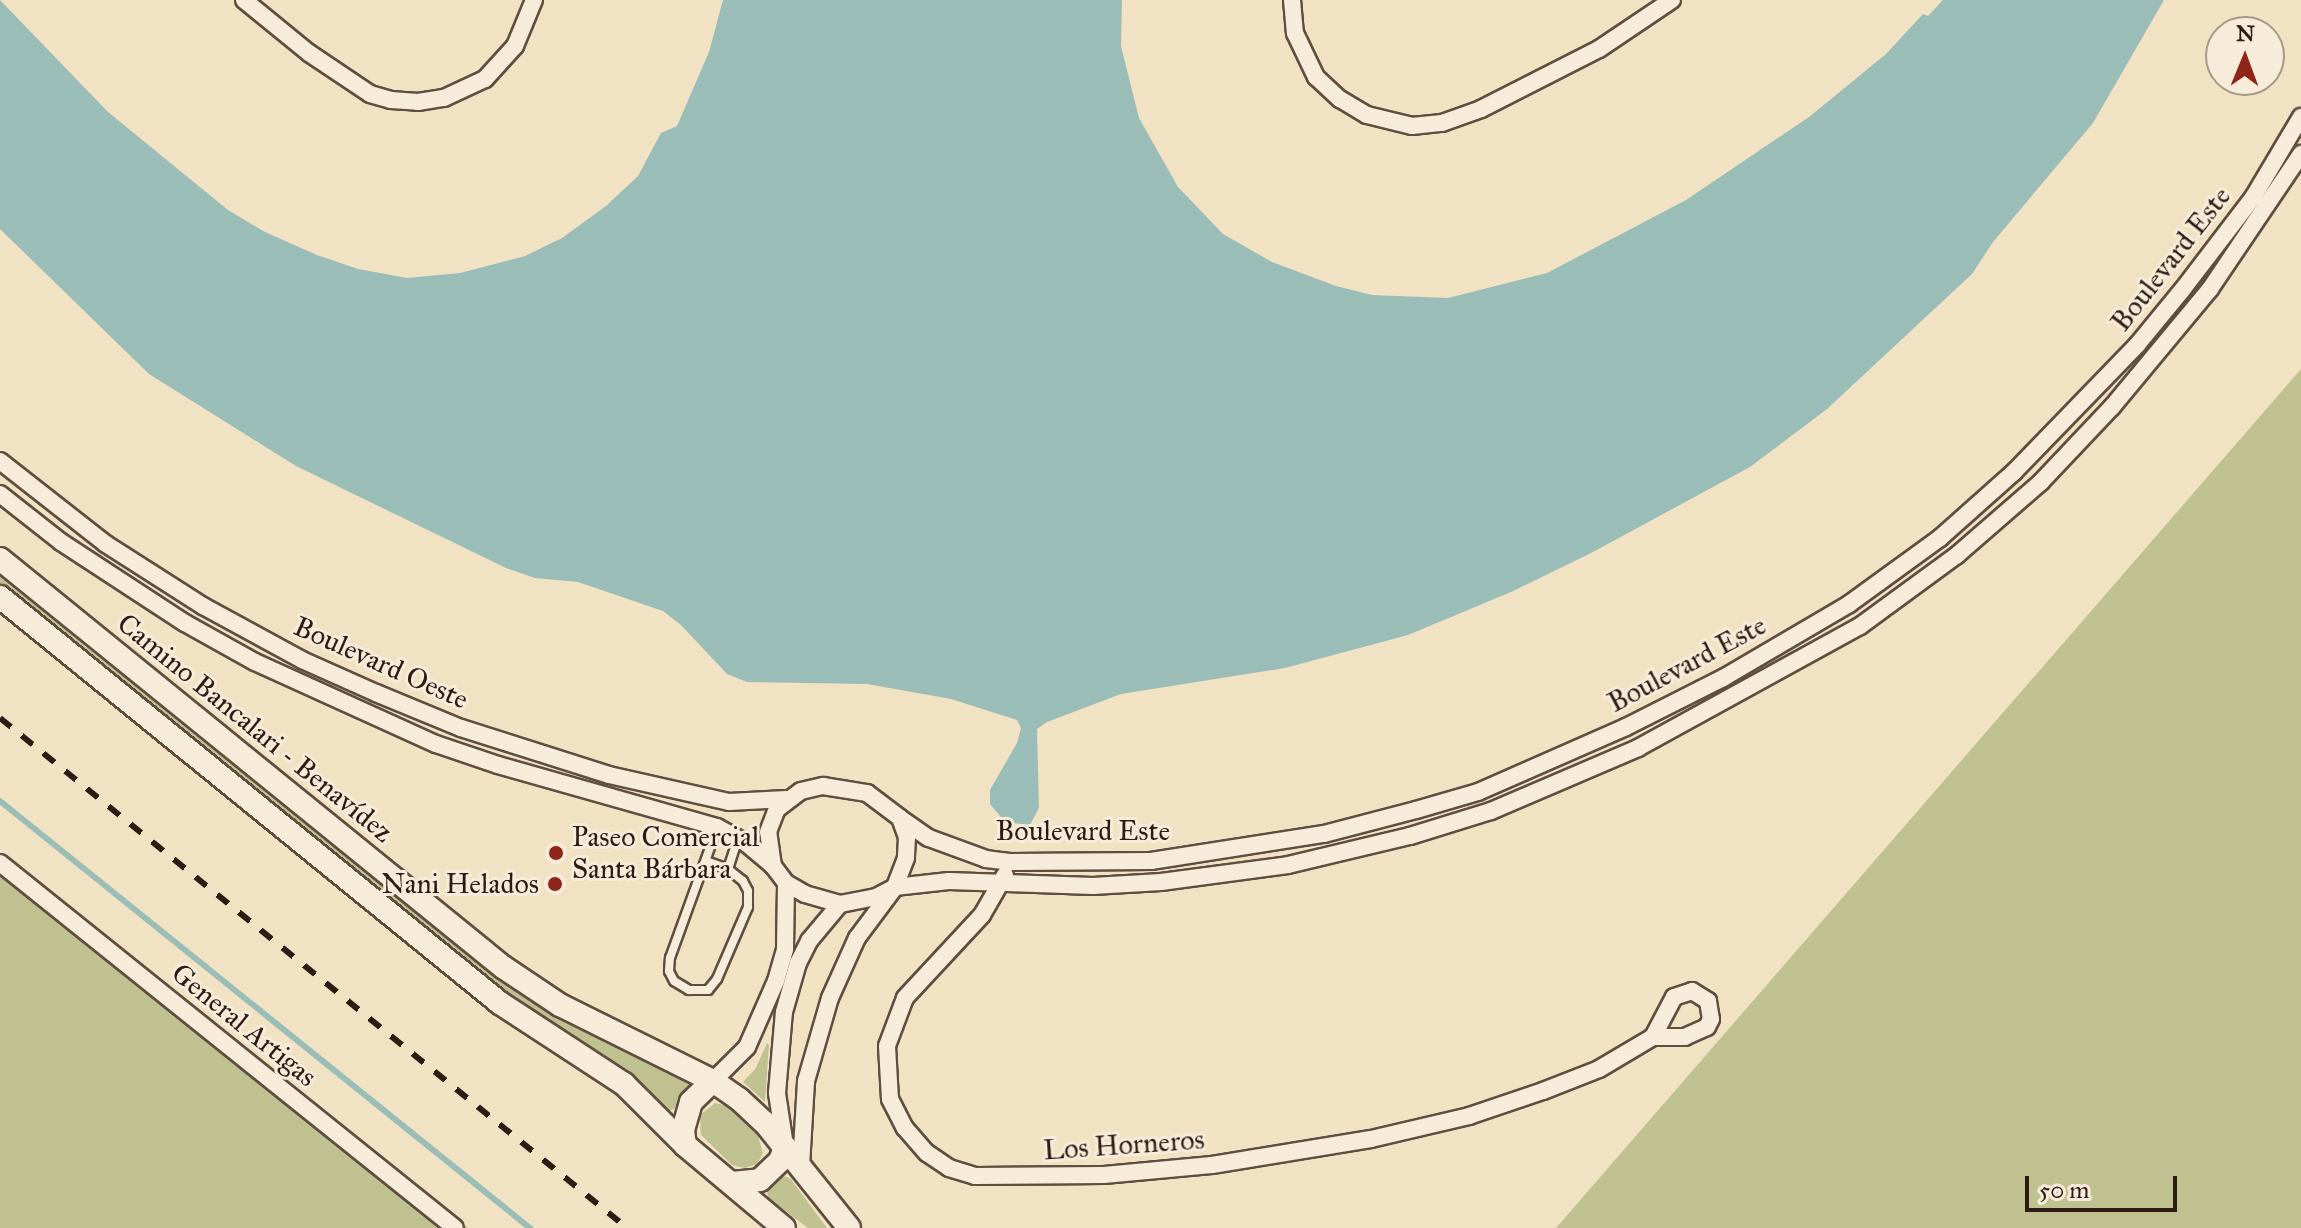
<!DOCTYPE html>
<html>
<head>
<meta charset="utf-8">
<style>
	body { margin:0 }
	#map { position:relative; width:2301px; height:1228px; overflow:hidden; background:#f1e2c4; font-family:"IM FELL Great Primer",serif }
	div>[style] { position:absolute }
	.green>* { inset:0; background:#bfc290 }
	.water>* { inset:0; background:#9bbdb7 }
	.stream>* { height:6px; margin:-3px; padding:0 3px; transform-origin:3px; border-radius:3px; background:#9bbdb7 }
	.roads { filter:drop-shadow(2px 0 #5f4e40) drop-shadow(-2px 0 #5f4e40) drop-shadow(0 2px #5f4e40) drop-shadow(0 -2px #5f4e40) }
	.lane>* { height:8px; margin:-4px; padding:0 4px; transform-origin:4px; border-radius:4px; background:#f6ecd9 }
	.street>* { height:16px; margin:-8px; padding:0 8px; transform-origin:8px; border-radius:8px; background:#f6ecd9 }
	.secondary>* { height:22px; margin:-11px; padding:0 11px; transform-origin:11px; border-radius:11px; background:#f6ecd9 }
	.rail>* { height:6px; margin-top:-3px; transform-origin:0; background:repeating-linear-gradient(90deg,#2e1c14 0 14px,transparent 0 28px) }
	.dots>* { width:22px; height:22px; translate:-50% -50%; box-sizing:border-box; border:4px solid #f6ecd9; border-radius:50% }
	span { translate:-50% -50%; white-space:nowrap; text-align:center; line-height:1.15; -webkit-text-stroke:6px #f6ecd9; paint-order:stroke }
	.street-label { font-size:28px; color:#2e1c14 }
	.poi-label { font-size:28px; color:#2e1c14 }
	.left { translate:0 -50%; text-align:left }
	.right { translate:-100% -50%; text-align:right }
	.north { position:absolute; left:2205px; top:16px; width:80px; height:80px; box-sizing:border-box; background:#f6ecd9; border:2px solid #a6998a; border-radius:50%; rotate:1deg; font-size:22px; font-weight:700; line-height:32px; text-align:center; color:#2e1c14 }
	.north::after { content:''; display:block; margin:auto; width:28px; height:36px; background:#8f2418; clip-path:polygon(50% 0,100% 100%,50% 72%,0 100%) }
	.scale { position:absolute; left:2025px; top:1176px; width:152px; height:36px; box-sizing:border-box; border:4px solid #2e1c14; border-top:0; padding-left:10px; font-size:24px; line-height:28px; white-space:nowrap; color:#2e1c14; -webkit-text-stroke:6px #f6ecd9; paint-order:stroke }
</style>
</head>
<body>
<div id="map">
	<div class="green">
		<i style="clip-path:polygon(2301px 369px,2301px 1228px,1556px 1228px)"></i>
		<i style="clip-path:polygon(0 577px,322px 838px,498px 976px,548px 1011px,590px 1034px,689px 1080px,691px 1085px,674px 1109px,668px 1111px,613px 1061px,545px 1023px,492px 984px,0 585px)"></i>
		<i style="clip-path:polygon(0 866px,468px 1228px,0 1228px)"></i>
		<i style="clip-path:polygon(767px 1043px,769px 1045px,765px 1102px,743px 1082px,756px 1068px)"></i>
		<i style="clip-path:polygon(715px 1103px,728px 1106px,758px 1136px,763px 1153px,757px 1164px,745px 1168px,732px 1165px,701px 1135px,700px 1115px)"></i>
		<i style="clip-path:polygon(783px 1176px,790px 1178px,827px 1228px,808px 1228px,768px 1198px,767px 1189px)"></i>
	</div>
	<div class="water">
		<i style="clip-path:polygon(0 0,108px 112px,228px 210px,265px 232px,317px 255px,358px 269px,407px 278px,460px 273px,525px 256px,562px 238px,606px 206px,638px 176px,661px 133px,677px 126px,709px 52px,723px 0,1122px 0,1121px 46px,1139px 118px,1178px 187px,1223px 234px,1272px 262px,1336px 286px,1372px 295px,1448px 298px,1547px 273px,1686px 200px,1809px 117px,1886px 54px,1923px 14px,1928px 16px,1943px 0,2164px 0,2093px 123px,1993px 242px,1972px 274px,1827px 409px,1750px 467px,1591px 553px,1511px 592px,1408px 635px,1285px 668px,1121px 694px,1047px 722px,1037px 729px,1039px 808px,1030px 825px,1005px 822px,990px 804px,990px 790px,1017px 743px,1021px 728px,1017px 720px,951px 699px,867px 684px,747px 682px,727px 674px,681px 625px,663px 611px,578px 582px,535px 578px,506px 568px,296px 466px,149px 374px,0 229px)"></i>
	</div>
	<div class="stream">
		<i style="left:0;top:801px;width:681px;rotate:38.86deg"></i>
	</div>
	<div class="roads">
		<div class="lane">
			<i style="left:706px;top:861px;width:23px;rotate:20deg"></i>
			<i style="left:728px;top:869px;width:19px;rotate:39deg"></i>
			<i style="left:743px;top:881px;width:11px;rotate:63deg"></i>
			<i style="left:748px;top:891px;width:16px;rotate:90deg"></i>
			<i style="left:748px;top:907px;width:78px;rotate:113.3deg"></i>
			<i style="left:717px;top:979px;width:14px;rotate:129deg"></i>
			<i style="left:708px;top:990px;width:19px;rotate:180deg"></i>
			<i style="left:689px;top:990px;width:17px;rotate:-149deg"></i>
			<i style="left:674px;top:981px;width:11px;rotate:-117deg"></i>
			<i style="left:669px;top:971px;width:13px;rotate:-86deg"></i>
			<i style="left:670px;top:958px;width:138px;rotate:-70.1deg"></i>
			<i style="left:728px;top:869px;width:33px;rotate:-72deg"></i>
		</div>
		<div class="street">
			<i style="left:244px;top:0;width:84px;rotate:39.2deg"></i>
			<i style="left:309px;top:53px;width:73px;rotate:33.9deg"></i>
			<i style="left:370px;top:94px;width:22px;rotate:16deg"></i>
			<i style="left:391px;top:100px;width:27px;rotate:4deg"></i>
			<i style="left:418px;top:102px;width:26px;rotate:-9deg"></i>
			<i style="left:444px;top:98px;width:45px;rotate:-24.9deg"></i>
			<i style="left:485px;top:79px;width:45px;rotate:-47.7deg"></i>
			<i style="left:515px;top:46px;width:50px;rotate:-67.6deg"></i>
			<i style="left:1292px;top:0;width:33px;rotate:85deg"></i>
			<i style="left:1295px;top:33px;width:49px;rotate:64.5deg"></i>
			<i style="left:1316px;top:77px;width:33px;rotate:43deg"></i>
			<i style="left:1340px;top:99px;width:31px;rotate:31deg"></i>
			<i style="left:1367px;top:115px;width:46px;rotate:13.7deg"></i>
			<i style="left:1412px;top:126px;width:30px;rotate:-6deg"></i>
			<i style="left:1442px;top:123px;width:41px;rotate:-19.7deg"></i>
			<i style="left:1481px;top:109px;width:132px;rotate:-27deg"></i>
			<i style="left:1599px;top:49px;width:88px;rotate:-33.9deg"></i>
			<i style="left:0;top:461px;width:135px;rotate:38.1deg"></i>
			<i style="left:106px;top:544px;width:115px;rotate:32.6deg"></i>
			<i style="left:203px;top:606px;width:113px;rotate:28.6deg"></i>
			<i style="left:302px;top:660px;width:81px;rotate:24deg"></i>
			<i style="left:376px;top:693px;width:92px;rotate:22.4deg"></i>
			<i style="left:461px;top:728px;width:155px;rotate:17.6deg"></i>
			<i style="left:609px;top:775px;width:123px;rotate:12.7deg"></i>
			<i style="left:729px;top:802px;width:57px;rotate:-3deg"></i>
			<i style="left:0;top:494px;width:78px;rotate:38.2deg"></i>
			<i style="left:61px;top:542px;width:148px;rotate:33.2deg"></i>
			<i style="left:185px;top:623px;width:80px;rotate:29.1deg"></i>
			<i style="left:255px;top:662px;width:199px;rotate:24.4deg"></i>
			<i style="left:436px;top:744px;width:65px;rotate:18.7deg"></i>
			<i style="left:498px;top:765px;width:228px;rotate:15.8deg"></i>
			<i style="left:717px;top:827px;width:33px;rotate:29deg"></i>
			<i style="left:746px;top:843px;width:35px;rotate:40deg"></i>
			<i style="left:823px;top:786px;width:45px;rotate:9deg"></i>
			<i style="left:867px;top:793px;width:41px;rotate:37.1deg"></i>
			<i style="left:900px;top:818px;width:20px;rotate:70deg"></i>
			<i style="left:907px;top:837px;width:21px;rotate:93deg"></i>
			<i style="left:906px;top:858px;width:31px;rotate:111deg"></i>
			<i style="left:895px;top:887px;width:21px;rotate:152deg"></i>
			<i style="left:876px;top:897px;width:37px;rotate:169deg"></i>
			<i style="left:840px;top:904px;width:36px;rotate:-164deg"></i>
			<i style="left:805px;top:894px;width:22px;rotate:-150deg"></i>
			<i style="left:786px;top:883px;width:21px;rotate:-127deg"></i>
			<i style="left:773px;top:866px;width:34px;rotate:-98deg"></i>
			<i style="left:768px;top:832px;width:25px;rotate:-69deg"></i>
			<i style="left:777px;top:809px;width:30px;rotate:-37deg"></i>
			<i style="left:801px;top:791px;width:23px;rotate:-13deg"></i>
			<i style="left:900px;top:818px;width:35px;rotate:35deg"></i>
			<i style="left:929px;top:838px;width:61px;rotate:20.2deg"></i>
			<i style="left:986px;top:859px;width:24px;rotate:7deg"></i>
			<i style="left:1010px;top:862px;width:141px;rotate:-0.4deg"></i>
			<i style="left:1151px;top:861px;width:175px;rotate:-8.9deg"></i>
			<i style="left:1324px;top:834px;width:95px;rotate:-14.6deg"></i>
			<i style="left:1416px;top:810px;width:65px;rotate:-16.2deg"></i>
			<i style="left:1478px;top:792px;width:162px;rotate:-23.7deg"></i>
			<i style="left:1626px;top:727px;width:109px;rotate:-26.8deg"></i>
			<i style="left:1723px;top:678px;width:146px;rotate:-30.4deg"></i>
			<i style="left:1849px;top:604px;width:112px;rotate:-36deg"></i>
			<i style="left:1940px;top:538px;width:99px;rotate:-41.7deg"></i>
			<i style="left:2014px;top:472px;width:177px;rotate:-45.9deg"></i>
			<i style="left:2137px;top:345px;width:72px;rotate:-50.6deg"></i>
			<i style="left:2183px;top:289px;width:117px;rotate:-52.6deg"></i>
			<i style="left:2254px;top:196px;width:92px;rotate:-59.3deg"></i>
			<i style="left:0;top:863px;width:583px;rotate:38.74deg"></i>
			<i style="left:1005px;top:875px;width:46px;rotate:119.9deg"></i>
			<i style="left:982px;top:915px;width:113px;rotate:132.9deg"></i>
			<i style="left:905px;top:998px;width:51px;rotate:110.6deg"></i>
			<i style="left:887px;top:1046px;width:53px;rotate:86.8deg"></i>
			<i style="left:890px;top:1099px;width:33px;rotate:63deg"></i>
			<i style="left:905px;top:1128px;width:33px;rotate:49deg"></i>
			<i style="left:927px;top:1153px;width:27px;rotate:34deg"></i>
			<i style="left:949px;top:1168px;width:27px;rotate:17deg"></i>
			<i style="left:975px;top:1176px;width:129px;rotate:-0.4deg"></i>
			<i style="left:1104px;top:1175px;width:108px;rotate:-5.3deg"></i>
			<i style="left:1212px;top:1165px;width:161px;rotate:-9.3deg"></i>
			<i style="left:1371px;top:1139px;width:101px;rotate:-13.2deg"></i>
			<i style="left:1469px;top:1116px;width:78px;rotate:-18.7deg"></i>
			<i style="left:1543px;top:1091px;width:60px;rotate:-21.4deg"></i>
			<i style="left:1599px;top:1069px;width:63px;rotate:-30.7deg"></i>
			<i style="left:1692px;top:991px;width:19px;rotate:32deg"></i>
			<i style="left:1708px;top:1001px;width:18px;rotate:81deg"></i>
			<i style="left:1711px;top:1019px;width:9px;rotate:117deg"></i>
			<i style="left:1707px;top:1027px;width:24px;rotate:156deg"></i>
			<i style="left:1685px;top:1037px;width:32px;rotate:180deg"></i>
			<i style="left:1653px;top:1037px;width:45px;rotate:-62.3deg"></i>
			<i style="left:1674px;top:997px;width:19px;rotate:-18deg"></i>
			<i style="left:713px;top:1081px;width:48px;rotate:-45deg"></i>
			<i style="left:747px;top:1047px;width:72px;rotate:-66.3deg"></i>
			<i style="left:776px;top:981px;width:33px;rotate:-74deg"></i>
			<i style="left:785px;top:949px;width:66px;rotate:-89.1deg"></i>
			<i style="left:785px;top:1146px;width:54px;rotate:-98.6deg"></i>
			<i style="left:777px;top:1093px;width:81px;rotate:-85.1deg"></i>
			<i style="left:784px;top:1012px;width:51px;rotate:-74.1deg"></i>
			<i style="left:798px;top:963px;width:25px;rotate:-63deg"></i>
			<i style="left:809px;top:941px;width:48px;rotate:-50deg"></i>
			<i style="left:801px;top:1166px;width:85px;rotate:-86.6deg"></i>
			<i style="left:806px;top:1081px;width:86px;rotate:-73.9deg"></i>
			<i style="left:830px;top:998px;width:66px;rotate:-65.8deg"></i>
			<i style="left:857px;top:938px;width:64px;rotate:-53.3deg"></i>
			<i style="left:895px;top:887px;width:54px;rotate:-6.3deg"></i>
			<i style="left:949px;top:881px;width:144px;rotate:2deg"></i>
			<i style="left:1093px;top:886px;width:68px;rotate:-3.4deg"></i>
			<i style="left:1161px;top:882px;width:128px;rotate:-7.6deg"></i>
			<i style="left:1288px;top:865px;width:125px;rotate:-13.4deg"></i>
			<i style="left:1410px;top:836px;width:85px;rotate:-17.2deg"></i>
			<i style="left:1491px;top:811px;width:160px;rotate:-23.2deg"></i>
			<i style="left:1638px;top:748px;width:253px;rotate:-28.8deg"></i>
			<i style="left:1860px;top:626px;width:120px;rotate:-36.2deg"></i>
			<i style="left:1957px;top:555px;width:111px;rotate:-41deg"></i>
			<i style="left:2041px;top:482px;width:103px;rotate:-46.6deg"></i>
			<i style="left:2112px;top:407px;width:153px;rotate:-50.3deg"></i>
			<i style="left:2210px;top:289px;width:163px;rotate:-56deg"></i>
		</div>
		<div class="secondary">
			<i style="left:0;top:559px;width:648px;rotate:39.05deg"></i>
			<i style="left:503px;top:967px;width:69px;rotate:33.7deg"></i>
			<i style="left:560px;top:1005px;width:171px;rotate:26.4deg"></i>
			<i style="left:713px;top:1081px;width:32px;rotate:35deg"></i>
			<i style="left:739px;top:1099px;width:35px;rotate:43deg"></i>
			<i style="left:765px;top:1123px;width:134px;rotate:51.3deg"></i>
			<i style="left:0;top:597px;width:644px;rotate:39.08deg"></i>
			<i style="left:500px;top:1003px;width:148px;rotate:33.2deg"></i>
			<i style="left:624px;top:1084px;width:86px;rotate:45deg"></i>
			<i style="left:685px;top:1145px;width:129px;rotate:40deg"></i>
			<i style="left:685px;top:1145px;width:15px;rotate:-98deg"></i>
			<i style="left:683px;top:1130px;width:29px;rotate:-74deg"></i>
			<i style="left:691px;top:1102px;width:30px;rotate:-44deg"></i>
			<i style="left:732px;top:1183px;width:28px;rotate:-6deg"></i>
			<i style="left:760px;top:1180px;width:28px;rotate:-44deg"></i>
			<i style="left:780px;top:1161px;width:15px;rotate:-70deg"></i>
		</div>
	</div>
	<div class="rail">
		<i style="left:0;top:718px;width:808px;rotate:39.12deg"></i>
	</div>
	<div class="dots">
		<i style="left:556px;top:853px;background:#8f2418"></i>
		<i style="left:555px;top:884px;background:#8f2418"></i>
	</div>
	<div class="street-label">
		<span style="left:2171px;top:259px;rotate:-52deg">Boulevard Este</span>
		<span style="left:381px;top:663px;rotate:24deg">Boulevard Oeste</span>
		<span style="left:1687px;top:664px;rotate:-28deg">Boulevard Este</span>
		<span style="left:255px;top:728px;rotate:39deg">Camino Bancalari - Benavídez</span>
		<span style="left:1083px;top:831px">Boulevard Este</span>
		<span style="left:244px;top:1025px;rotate:39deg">General Artigas</span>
		<span style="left:1124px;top:1145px;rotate:-4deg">Los Horneros</span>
	</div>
	<div class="poi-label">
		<span class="left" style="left:572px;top:853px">Paseo Comercial<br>Santa Bárbara</span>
		<span class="right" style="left:539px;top:884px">Nani Helados</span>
	</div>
	<div class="north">N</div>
	<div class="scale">50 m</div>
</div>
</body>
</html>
